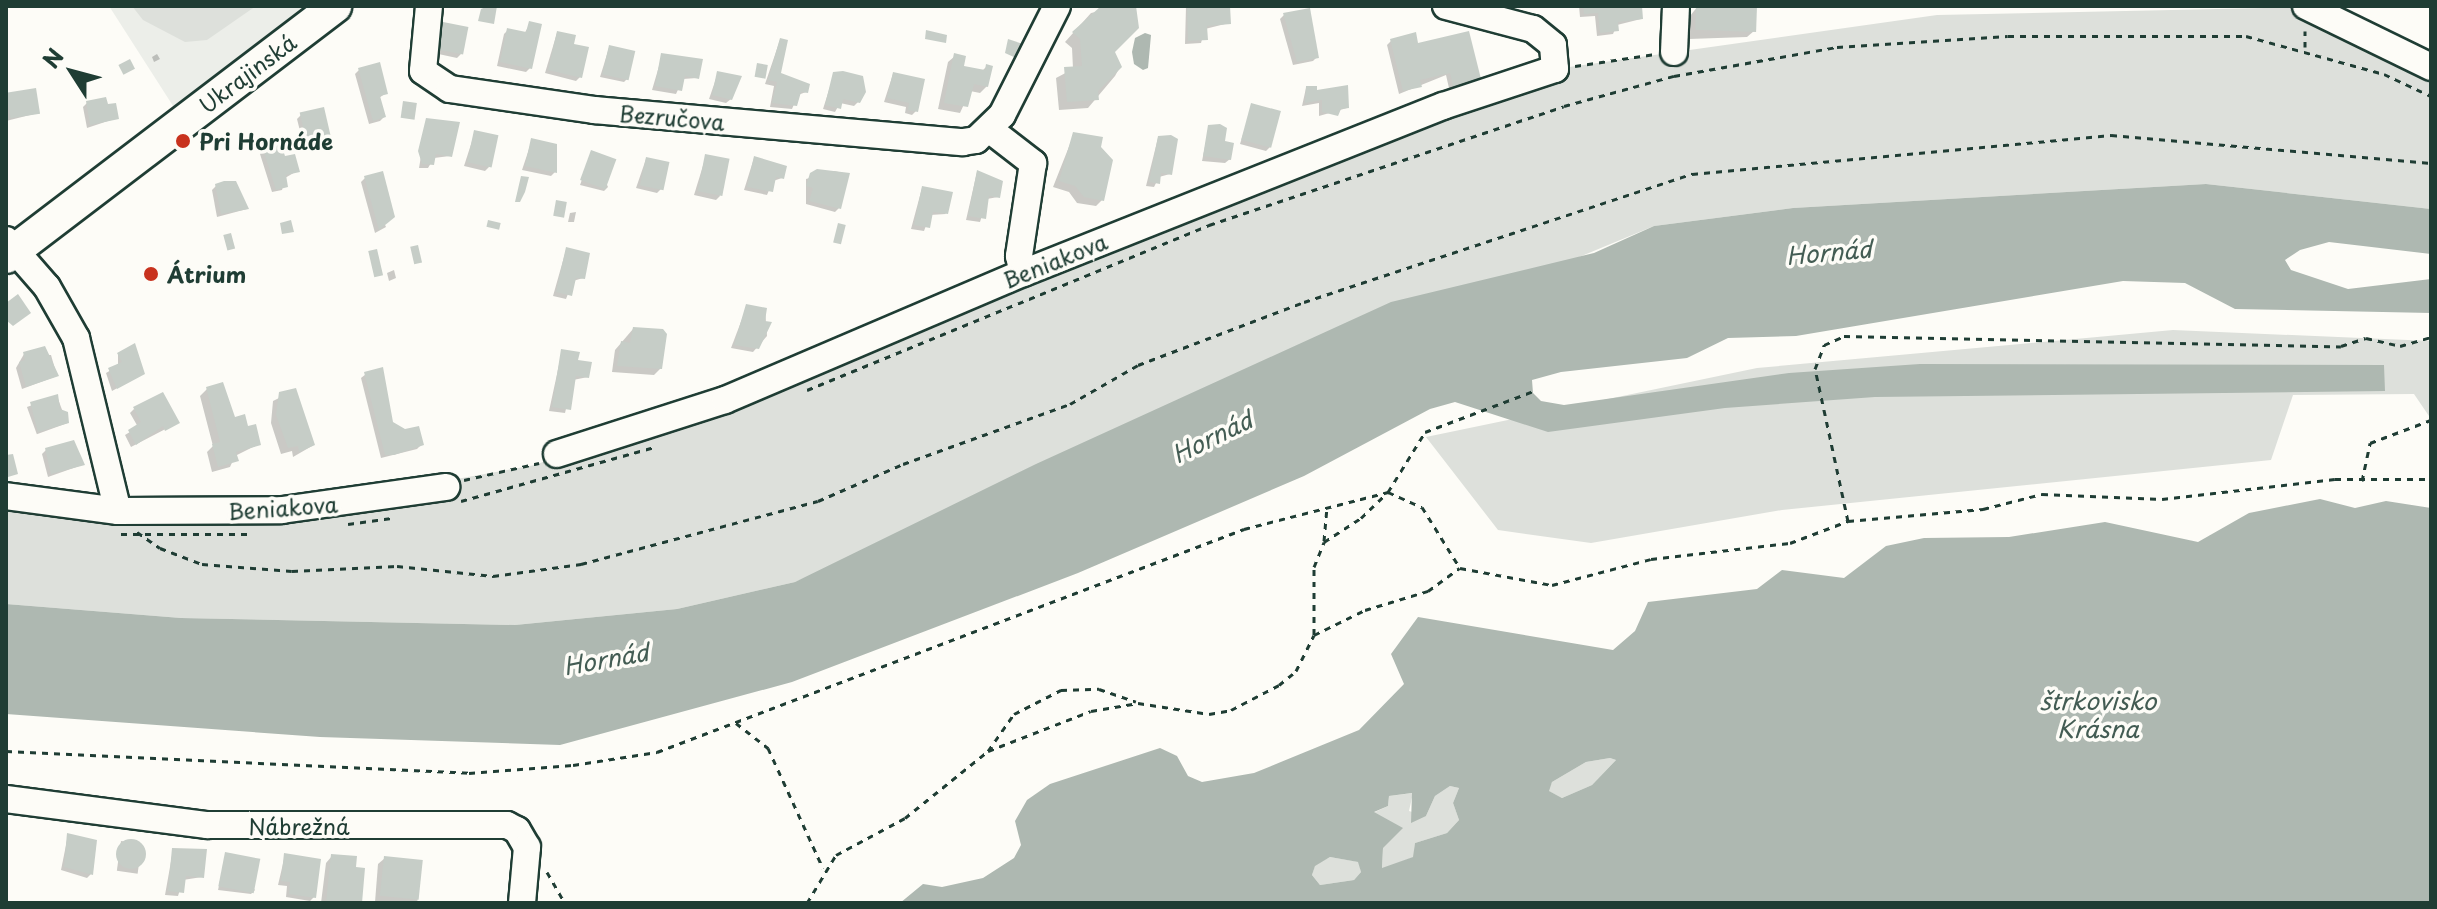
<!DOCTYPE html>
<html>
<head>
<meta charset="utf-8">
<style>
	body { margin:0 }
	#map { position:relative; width:2437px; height:909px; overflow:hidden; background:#fdfcf7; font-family:"Playpen Sans",sans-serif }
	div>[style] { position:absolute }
	.built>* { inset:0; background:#eceee9 }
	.green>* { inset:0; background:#dde0db }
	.water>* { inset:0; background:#aeb8b1 }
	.shadow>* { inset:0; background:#0003; transform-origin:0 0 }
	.building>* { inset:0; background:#c6cdc7; transform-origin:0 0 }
	.round { border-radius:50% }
	.path>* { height:3px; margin-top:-1.5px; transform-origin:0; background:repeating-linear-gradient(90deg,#1f3d34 0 6px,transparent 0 12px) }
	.roads { filter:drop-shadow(2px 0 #1f3d34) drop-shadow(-2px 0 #1f3d34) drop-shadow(0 2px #1f3d34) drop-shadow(0 -2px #1f3d34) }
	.minor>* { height:26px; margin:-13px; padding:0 13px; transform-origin:13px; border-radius:13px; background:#fdfcf7 }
	.major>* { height:32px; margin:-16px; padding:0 16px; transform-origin:16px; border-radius:16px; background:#fdfcf7 }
	.dots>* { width:22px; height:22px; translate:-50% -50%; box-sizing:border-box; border:4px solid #fdfcf7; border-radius:50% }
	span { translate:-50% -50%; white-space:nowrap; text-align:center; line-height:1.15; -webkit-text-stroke:7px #fdfcf7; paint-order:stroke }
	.street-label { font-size:22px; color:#1f3d34 }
	.poi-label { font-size:22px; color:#1f3d34; font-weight:700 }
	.left { translate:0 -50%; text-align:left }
	.water-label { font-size:24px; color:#435c53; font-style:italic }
	.frame { position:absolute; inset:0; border:8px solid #1f3d34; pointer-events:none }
	.north { position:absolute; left:32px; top:32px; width:80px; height:80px; -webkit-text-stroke:6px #fdfcf7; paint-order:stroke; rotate:306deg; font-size:22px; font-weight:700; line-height:32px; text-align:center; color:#1f3d34 }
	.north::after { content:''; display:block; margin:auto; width:28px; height:36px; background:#1f3d34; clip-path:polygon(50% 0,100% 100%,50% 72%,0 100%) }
</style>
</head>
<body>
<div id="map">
	<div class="built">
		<i style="clip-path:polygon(109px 6px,306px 6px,175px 109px)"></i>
	</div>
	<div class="green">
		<i style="clip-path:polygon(132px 6px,256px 6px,207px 40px,185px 42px,143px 20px)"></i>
		<i style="clip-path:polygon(2306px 7px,2431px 67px,2431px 209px,2206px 184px,1793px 208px,1654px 226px,795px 582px,677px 609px,515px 625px,181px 618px,6px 604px,6px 496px,282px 510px,535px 465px,1555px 69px,1937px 15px)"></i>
		<i style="clip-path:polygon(2173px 330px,2431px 341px,2431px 419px,2414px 394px,2293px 395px,2271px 460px,1782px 510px,1591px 543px,1498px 530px,1426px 437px,1757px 368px)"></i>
		<i style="clip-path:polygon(1610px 758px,1616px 760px,1592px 785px,1562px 798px,1548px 791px,1552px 782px,1586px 762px)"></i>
		<i style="clip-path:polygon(1450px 786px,1459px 788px,1453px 803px,1459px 820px,1447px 833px,1415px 843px,1414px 857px,1382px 869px,1383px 848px,1373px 813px,1388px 806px,1389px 796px,1413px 793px,1409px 811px,1426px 816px,1435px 796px)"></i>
		<i style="clip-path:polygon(1330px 857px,1359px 862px,1361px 872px,1354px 880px,1320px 885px,1312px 875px,1315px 865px)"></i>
	</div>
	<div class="water">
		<i style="clip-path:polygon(1145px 33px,1151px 35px,1148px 68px,1143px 70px,1134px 64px,1132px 52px,1135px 38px)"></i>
		<i style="clip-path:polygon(2206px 184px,2431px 209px,2431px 254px,2329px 242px,2300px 250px,2285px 260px,2291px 270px,2348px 289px,2431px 279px,2431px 313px,2235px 309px,2185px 283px,2123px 281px,1796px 336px,1728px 338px,1687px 358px,1561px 372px,1532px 380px,1533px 393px,1541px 401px,1564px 405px,1789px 373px,1920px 364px,2384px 365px,2385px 391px,1875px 397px,1725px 408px,1548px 432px,1455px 402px,1430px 409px,1304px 476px,1078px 573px,792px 682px,560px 745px,320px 737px,6px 714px,6px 604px,181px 618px,515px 625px,677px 609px,795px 582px,1036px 464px,1391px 302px,1594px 253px,1654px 226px,1793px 208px)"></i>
		<i style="clip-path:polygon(evenodd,2320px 499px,2355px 508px,2386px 501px,2431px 508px,2431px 903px,900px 903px,923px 884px,942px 887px,983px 878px,1014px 858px,1021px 845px,1015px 821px,1027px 800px,1050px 784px,1160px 748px,1177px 756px,1188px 776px,1202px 782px,1254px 773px,1359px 730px,1404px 684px,1391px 654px,1418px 617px,1613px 650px,1635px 631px,1648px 602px,1757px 589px,1782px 570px,1844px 578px,1886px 546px,1924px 538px,2009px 537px,2105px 522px,2198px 542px,2249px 513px,2320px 499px,1610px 758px,1616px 760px,1592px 785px,1562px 798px,1549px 791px,1552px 782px,1586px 762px,1610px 758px,2320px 499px,1450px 786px,1459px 788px,1453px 803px,1459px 820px,1447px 833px,1415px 843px,1413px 857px,1382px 868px,1383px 848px,1403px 828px,1374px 812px,1388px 806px,1389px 796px,1412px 793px,1411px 823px,1426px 816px,1435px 796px,1450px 786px,2320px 499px,1330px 857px,1358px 862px,1361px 872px,1354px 880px,1320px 885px,1312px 875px,1315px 866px,1330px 857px)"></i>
	</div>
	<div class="shadow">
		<i style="clip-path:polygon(1124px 6px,1136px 9px,1113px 52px,1120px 67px,1115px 76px,1088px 108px,1059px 110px,1056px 78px,1073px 69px,1072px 48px,1065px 42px,1091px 13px)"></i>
		<i style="clip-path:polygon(1186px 6px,1228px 6px,1229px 23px,1205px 29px,1201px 43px,1185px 44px)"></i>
		<i style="clip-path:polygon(1579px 6px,1640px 6px,1641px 19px,1617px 25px,1613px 34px,1597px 36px,1595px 16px,1580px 17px)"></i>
		<i style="clip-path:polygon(1698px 6px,1755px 6px,1754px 31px,1747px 37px,1689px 39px,1690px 16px)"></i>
		<i style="clip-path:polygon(1284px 15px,1317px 57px,1313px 61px,1293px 65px,1280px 19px)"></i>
		<i style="clip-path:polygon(530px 24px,530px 68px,526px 72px,497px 66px,504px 34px,508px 30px,524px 34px)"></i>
		<i style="clip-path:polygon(434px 27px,461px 54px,457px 58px,429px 52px)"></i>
		<i style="clip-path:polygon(557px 33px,572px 45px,580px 77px,576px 81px,545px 73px)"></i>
		<i style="clip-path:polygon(780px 40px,778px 75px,806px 92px,798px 95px,792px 109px,770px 107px,774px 86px,765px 84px)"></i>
		<i style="clip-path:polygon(1391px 41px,1417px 45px,1481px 87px,1451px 97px,1446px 75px,1399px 94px,1387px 45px)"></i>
		<i style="clip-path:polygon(609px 48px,628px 78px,624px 82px,600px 77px)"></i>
		<i style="clip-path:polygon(157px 54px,160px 59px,154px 62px,152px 57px)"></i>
		<i style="clip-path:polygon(662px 56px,697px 78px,683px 79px,676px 94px,652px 90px)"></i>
		<i style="clip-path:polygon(955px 56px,961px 67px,982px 71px,987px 66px,987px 86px,980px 93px,970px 91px,960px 113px,938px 109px,948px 62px)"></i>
		<i style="clip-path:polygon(359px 70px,386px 93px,379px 98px,384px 117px,380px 121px,369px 124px,355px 74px)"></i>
		<i style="clip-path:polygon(718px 73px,731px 99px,726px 103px,709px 99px)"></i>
		<i style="clip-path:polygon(834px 74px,858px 102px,854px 106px,840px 103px,835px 112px,823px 109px)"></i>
		<i style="clip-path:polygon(893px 74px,916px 111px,912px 115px,905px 113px,906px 107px,884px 102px)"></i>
		<i style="clip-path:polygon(1306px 88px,1315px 92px,1347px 108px,1319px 116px,1319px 103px,1302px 106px)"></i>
		<i style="clip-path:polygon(6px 94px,38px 113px,6px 121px)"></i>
		<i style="clip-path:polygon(87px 103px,117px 118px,87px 128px,83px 107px)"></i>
		<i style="clip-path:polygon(1252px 106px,1270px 147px,1266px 151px,1240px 144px)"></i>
		<i style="clip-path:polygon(301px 115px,329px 138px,304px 147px,297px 119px)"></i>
		<i style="clip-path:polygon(427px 120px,450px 156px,434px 158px,428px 168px,419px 168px)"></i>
		<i style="clip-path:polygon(1209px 127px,1223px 143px,1230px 159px,1225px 163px,1202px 161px)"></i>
		<i style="clip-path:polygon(475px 132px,489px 167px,485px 171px,464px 166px)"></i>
		<i style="clip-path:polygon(1074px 134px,1102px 200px,1096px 206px,1077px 203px,1069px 192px,1053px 187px)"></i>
		<i style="clip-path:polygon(1158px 138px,1170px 174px,1159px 177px,1154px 187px,1146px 186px)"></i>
		<i style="clip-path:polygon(532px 140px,555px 172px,551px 176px,522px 170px)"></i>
		<i style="clip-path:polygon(264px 150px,297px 171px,285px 178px,282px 190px,272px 192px,260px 154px)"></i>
		<i style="clip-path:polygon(592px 152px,608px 187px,604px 191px,580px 185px)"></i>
		<i style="clip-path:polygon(706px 156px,720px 196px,716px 200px,694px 195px)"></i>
		<i style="clip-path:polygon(754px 158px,782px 178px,773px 181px,767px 195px,744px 190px)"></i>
		<i style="clip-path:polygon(646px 159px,661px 189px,657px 193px,636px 188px)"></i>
		<i style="clip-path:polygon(834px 171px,848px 174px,839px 208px,835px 212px,806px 204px,806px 179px)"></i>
		<i style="clip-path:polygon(977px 172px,998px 197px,987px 199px,980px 222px,966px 220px)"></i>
		<i style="clip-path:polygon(365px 178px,386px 227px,375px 233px,361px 182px)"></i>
		<i style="clip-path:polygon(216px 186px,247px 209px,217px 217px,212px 190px)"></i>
		<i style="clip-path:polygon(922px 188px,946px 214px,930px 215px,924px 231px,911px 229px)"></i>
		<i style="clip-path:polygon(576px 212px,574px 222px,568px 222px,570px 213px)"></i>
		<i style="clip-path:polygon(566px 250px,583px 278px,573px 281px,566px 299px,553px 296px)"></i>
		<i style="clip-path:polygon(394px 270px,396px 278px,389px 281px,387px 273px)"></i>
		<i style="clip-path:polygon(747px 306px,765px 309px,767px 336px,753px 352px,731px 348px)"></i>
		<i style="clip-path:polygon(633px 329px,661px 368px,654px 375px,612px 372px,615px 350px)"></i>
		<i style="clip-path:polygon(562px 351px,588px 377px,573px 380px,565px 413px,549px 411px)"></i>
		<i style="clip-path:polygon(24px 354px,51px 355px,57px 376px,22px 389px,16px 368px)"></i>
		<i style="clip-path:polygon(118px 354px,143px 374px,112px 391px,106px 373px,118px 366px)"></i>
		<i style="clip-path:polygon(366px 374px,391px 423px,421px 445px,417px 449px,381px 458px,361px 378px)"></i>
		<i style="clip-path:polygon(207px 389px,259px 444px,235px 456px,230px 467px,212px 472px,207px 452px,213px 446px,200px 396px)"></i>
		<i style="clip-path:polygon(295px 390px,312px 446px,293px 457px,292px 451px,281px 454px,271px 423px,273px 401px)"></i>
		<i style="left:57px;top:396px;width:29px;height:32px;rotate:70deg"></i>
		<i style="clip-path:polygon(134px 409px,177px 423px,131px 447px,125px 435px,138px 427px,130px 413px)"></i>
		<i style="clip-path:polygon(46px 450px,82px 465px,48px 477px,42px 454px)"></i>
		<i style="clip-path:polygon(68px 835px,91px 874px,87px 878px,61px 870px)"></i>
		<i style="left:121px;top:841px;width:21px;height:30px;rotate:8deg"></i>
		<i style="clip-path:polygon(173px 850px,202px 877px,183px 880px,178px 896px,165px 895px)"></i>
		<i style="clip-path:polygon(226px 854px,255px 890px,251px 894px,218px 890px)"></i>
		<i style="clip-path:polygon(285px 855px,314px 897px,310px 901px,286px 897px,287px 886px,278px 885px)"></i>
		<i style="clip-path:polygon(332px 856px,358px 903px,321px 903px,326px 863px)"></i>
		<i style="clip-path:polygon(385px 858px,418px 900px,414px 903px,375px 902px,378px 864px)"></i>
	</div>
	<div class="building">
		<i style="clip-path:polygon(488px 6px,497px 6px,494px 24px,478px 21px,481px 9px)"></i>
		<i style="clip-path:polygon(1187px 6px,1230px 6px,1231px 24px,1207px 26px,1208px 40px,1188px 41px)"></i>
		<i style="clip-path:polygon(1583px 6px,1642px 6px,1643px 19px,1618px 22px,1619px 31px,1600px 33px,1598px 13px,1584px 14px)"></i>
		<i style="left:1757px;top:6px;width:26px;height:61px;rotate:92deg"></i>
		<i style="clip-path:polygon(1100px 7px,1136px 6px,1139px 28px,1115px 52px,1122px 67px,1098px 91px,1099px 100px,1067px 102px,1064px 67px,1082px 66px,1080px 39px,1072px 32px)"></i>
		<i style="clip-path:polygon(1310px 8px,1319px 58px,1297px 62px,1283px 13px)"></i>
		<i style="left:438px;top:21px;width:31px;height:28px;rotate:11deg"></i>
		<i style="clip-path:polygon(529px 21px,542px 24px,532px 69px,500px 62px,507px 28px,526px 32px)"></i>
		<i style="clip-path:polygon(926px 30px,947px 35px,946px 43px,925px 39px)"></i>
		<i style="clip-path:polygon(557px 31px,576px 35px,574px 44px,589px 47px,582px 78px,548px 70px)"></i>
		<i style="clip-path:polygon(1469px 31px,1483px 87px,1455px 94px,1450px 73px,1420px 80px,1422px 87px,1403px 91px,1390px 39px,1416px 32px,1418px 43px)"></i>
		<i style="clip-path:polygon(780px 38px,788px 40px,781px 73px,810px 84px,808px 93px,801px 92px,797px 106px,772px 103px,777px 82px,768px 80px)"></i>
		<i style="clip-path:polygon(1008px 39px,1023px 44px,1016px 58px,1005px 53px)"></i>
		<i style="left:609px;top:45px;width:27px;height:30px;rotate:13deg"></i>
		<i style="clip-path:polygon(661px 53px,703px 59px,699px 79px,685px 76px,682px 91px,655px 86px)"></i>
		<i style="clip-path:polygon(954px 53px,966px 56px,964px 66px,985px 70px,986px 64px,993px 66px,988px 87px,974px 84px,968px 107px,944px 103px)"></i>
		<i style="left:130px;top:59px;width:11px;height:13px;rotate:63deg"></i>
		<i style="clip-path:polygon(380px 62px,388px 94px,380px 96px,386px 117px,373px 121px,358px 68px)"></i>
		<i style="left:757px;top:63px;width:11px;height:14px;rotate:10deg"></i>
		<i style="clip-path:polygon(717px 71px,742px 76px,732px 100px,712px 95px)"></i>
		<i style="clip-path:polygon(843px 71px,863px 76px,866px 92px,860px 103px,843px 99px,841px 109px,825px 105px,833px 72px)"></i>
		<i style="clip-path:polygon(893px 72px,925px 79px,918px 112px,908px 110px,909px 103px,887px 98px)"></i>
		<i style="clip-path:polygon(1348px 85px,1349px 108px,1341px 109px,1338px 116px,1322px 112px,1322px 100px,1305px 103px,1306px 86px,1317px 86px,1317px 90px)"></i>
		<i style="left:36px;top:88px;width:26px;height:30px;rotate:81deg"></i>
		<i style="clip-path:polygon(106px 97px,108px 104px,116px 103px,119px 119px,90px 125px,86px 101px)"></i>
		<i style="left:403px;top:101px;width:14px;height:17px;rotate:8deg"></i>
		<i style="left:1251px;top:103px;width:31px;height:38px;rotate:15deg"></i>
		<i style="left:324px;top:107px;width:32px;height:25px;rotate:77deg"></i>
		<i style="clip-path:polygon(426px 118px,460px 122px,452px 157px,436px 154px,434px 165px,422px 164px,418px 151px)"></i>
		<i style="clip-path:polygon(1220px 124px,1227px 128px,1225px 141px,1234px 143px,1231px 160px,1203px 156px,1208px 125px)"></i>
		<i style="left:474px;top:130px;width:25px;height:33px;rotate:12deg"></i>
		<i style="clip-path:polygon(1073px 132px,1103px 137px,1101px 147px,1113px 160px,1104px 201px,1084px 197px,1075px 186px,1059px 181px)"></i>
		<i style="clip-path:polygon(1171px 135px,1178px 139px,1172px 175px,1161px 173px,1160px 184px,1149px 182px,1158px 136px)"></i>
		<i style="clip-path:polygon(531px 138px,557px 144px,557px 173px,525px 166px)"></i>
		<i style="clip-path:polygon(273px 143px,281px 144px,285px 156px,295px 154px,300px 172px,286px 175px,288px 187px,276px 190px,263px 149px)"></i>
		<i style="left:591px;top:150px;width:27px;height:32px;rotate:20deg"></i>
		<i style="left:705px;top:154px;width:25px;height:38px;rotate:11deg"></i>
		<i style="clip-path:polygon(754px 156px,787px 166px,784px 179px,776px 177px,773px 192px,747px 187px)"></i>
		<i style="left:646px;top:157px;width:24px;height:29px;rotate:12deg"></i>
		<i style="clip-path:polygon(817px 169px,850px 173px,841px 209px,809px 201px,813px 188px,806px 186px,810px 173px)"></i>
		<i style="clip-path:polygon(977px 170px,1003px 181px,1000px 198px,989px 196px,986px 219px,968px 216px)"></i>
		<i style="clip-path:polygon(383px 171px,395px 217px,379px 230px,364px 176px)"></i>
		<i style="clip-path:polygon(521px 176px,529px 177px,525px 192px,520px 202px,515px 202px)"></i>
		<i style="clip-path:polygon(224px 181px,236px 181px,249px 209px,221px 214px,215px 184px)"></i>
		<i style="clip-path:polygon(922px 186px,953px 192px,948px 214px,933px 212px,930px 228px,914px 225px)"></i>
		<i style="left:556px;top:200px;width:11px;height:16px;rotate:10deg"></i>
		<i style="clip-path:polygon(291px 220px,294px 232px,282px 234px,280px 223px)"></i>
		<i style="left:488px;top:220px;width:13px;height:7px;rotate:13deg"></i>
		<i style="left:838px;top:223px;width:8px;height:20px;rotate:14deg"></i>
		<i style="left:231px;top:233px;width:16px;height:8px;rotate:75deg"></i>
		<i style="left:418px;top:245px;width:18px;height:8px;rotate:77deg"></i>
		<i style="clip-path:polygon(566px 247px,590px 253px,585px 279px,576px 278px,572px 296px,556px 292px)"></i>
		<i style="left:377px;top:249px;width:27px;height:9px;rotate:77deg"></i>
		<i style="clip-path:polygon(18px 294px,31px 313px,13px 326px,6px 320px,6px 303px)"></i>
		<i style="clip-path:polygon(746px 304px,767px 308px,765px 321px,772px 322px,759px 349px,734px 345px)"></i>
		<i style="clip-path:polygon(633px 327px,663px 329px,667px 334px,662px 369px,617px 366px,621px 341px,630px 343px)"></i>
		<i style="clip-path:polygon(135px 343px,145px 374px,117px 389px,108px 368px,122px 362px,117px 353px)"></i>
		<i style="clip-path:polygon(45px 346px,59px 376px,26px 387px,19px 362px,25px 360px,23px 352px)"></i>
		<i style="clip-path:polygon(561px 349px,580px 352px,578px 360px,592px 362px,589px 378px,576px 376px,571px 410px,552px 407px)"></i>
		<i style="clip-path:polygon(383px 367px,393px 422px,405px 429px,419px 426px,424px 445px,394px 455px,385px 455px,364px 372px)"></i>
		<i style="clip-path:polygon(223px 382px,235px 417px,245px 414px,248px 426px,256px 424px,261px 445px,236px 452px,239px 461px,218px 467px,212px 444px,220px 442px,206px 387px)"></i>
		<i style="clip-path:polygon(296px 388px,315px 445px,299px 452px,298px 446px,288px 448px,276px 415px,279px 392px)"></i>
		<i style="clip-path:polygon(163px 392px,180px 423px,165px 431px,163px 426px,136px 445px,128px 430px,141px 422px,133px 407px)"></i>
		<i style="clip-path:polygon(58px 394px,60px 409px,68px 412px,69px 423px,38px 432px,30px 402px)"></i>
		<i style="clip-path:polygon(74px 440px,85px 465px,51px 474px,45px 448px)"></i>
		<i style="clip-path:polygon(13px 454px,18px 474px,8px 477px,6px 455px)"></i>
		<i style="clip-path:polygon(67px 833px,97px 840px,93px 875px,64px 867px)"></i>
		<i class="round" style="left:116px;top:839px;width:30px;height:30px"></i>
		<i style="clip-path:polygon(172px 848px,207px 849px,204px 878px,186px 876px,184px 893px,168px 891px)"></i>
		<i style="left:225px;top:852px;width:36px;height:35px;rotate:11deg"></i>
		<i style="clip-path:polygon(284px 853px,321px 859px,316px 898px,289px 894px,290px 882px,281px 881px)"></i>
		<i style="clip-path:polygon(331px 854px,357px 856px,356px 867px,365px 868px,362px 903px,326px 903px)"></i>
		<i style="left:384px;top:856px;width:39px;height:40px;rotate:6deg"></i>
	</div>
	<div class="path">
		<i style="left:2305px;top:47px;width:16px;rotate:-90deg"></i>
		<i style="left:1575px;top:66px;width:81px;rotate:-8.5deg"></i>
		<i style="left:807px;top:390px;width:435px;rotate:-22.3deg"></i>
		<i style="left:1209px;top:225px;width:374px;rotate:-18.5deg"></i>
		<i style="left:1564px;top:106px;width:114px;rotate:-15.3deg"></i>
		<i style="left:1674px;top:76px;width:166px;rotate:-10.1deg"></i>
		<i style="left:1837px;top:47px;width:171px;rotate:-3.7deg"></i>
		<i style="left:2008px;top:36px;width:238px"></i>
		<i style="left:2246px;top:36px;width:143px;rotate:15.4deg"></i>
		<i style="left:2384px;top:74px;width:52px;rotate:25.1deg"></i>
		<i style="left:464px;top:480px;width:77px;rotate:-12.8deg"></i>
		<i style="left:2362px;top:481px;width:39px;rotate:-78deg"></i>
		<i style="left:2370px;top:443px;width:65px;rotate:-20.7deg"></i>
		<i style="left:461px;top:501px;width:200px;rotate:-15.6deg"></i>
		<i style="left:1848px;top:521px;width:156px;rotate:-102.2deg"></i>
		<i style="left:1815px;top:369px;width:26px;rotate:-69deg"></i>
		<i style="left:1824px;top:345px;width:22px;rotate:-24deg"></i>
		<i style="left:1844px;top:336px;width:497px;rotate:1.2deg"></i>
		<i style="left:2341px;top:346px;width:26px;rotate:-18deg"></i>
		<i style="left:2366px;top:338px;width:35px;rotate:13deg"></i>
		<i style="left:2400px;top:346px;width:32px;rotate:-16deg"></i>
		<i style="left:348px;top:524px;width:44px;rotate:-7.8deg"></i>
		<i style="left:137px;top:532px;width:28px;rotate:35deg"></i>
		<i style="left:160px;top:548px;width:45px;rotate:20.9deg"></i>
		<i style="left:202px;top:564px;width:90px;rotate:4.4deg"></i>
		<i style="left:292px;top:571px;width:105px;rotate:-2.7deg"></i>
		<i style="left:397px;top:566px;width:97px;rotate:5.9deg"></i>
		<i style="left:493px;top:576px;width:89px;rotate:-7.8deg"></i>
		<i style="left:581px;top:564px;width:245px;rotate:-14.9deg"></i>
		<i style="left:818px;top:501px;width:93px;rotate:-23.5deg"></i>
		<i style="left:903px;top:464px;width:177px;rotate:-19.8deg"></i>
		<i style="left:1070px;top:404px;width:78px;rotate:-29.8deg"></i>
		<i style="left:1138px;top:365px;width:178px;rotate:-20.8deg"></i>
		<i style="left:1304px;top:302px;width:409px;rotate:-18.3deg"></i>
		<i style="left:1692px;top:174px;width:421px;rotate:-5.3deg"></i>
		<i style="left:2111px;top:135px;width:321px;rotate:5deg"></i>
		<i style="left:121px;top:534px;width:132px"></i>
		<i style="left:1324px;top:541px;width:32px;rotate:-85deg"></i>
		<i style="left:1314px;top:635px;width:57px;rotate:-26.1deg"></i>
		<i style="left:1365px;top:610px;width:66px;rotate:-16.8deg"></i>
		<i style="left:1428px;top:591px;width:39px;rotate:-36deg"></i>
		<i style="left:736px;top:723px;width:41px;rotate:38deg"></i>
		<i style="left:768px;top:748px;width:132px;rotate:65.4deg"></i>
		<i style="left:6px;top:751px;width:464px;rotate:2.7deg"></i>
		<i style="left:469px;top:773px;width:104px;rotate:-4.4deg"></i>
		<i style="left:573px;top:765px;width:85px;rotate:-8.8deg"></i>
		<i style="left:657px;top:752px;width:628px;rotate:-20.8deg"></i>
		<i style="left:1244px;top:529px;width:149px;rotate:-14.4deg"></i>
		<i style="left:1388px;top:492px;width:37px;rotate:24deg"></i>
		<i style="left:1422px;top:507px;width:72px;rotate:58.1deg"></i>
		<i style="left:1460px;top:568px;width:94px;rotate:10.5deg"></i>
		<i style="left:1552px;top:585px;width:102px;rotate:-14.7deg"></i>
		<i style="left:1651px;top:559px;width:140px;rotate:-6.6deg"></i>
		<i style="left:1790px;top:543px;width:62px;rotate:-20.8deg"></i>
		<i style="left:1848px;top:521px;width:136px;rotate:-5.1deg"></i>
		<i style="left:1983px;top:509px;width:61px;rotate:-14.3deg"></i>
		<i style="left:2042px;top:494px;width:120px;rotate:2.4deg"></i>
		<i style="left:2162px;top:499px;width:174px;rotate:-6.6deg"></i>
		<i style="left:2335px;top:479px;width:96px"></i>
		<i style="left:988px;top:751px;width:45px;rotate:-54.9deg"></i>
		<i style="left:1014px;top:714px;width:53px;rotate:-27.1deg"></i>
		<i style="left:1061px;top:690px;width:38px;rotate:-2deg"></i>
		<i style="left:1099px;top:689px;width:39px;rotate:19deg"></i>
		<i style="left:547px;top:872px;width:36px;rotate:60deg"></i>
		<i style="left:807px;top:903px;width:56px;rotate:-58.9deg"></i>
		<i style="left:836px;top:855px;width:78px;rotate:-28.2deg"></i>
		<i style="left:905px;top:818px;width:107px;rotate:-38.9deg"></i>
		<i style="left:988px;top:751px;width:110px;rotate:-21.2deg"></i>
		<i style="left:1091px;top:711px;width:48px;rotate:-9.7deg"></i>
		<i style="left:1138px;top:703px;width:72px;rotate:8.8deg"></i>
		<i style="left:1209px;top:714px;width:22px;rotate:-10deg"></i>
		<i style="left:1231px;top:710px;width:54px;rotate:-27.5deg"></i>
		<i style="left:1279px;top:685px;width:22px;rotate:-39deg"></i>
		<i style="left:1296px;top:671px;width:40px;rotate:-63.4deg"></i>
		<i style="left:1314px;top:635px;width:68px;rotate:-90deg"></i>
		<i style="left:1314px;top:567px;width:27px;rotate:-68deg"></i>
		<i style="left:1324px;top:542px;width:44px;rotate:-33deg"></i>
		<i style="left:1361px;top:518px;width:37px;rotate:-44deg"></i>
		<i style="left:1388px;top:492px;width:70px;rotate:-58.3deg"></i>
		<i style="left:1425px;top:432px;width:119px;rotate:-20.7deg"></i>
	</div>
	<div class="roads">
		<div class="minor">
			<i style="left:429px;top:6px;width:65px;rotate:95.3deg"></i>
			<i style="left:423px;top:71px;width:32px;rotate:34deg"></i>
			<i style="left:450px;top:89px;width:146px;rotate:8.3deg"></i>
			<i style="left:594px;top:110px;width:370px;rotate:5deg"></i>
			<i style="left:963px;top:142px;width:13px;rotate:-9deg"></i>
			<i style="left:976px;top:140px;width:36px;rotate:-44deg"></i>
			<i style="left:1002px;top:115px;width:122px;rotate:-63.2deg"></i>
			<i style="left:2306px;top:6px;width:139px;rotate:26deg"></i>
			<i style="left:1674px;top:52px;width:46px;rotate:-87.5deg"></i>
			<i style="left:989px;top:129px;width:56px;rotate:37.7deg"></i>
			<i style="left:1033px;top:163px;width:94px;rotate:98.6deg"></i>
			<i style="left:1019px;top:256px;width:17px;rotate:77deg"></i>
			<i style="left:6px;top:240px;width:62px;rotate:48.9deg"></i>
			<i style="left:47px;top:287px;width:59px;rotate:60.4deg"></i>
			<i style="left:76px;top:338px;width:178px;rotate:76.4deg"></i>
			<i style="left:118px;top:511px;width:113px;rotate:-172.4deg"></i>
			<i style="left:557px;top:454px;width:176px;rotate:-17.8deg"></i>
			<i style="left:725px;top:400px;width:324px;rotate:-23.1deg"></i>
			<i style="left:1023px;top:273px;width:452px;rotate:-21.7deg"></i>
			<i style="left:1443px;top:106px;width:118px;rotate:-18.3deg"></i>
			<i style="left:1555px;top:69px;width:24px;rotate:-95deg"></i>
			<i style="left:1553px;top:45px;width:26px;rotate:-141deg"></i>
			<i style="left:1533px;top:29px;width:90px;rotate:-165.2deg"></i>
			<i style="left:118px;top:511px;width:164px;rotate:-0.3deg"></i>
			<i style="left:282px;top:510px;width:166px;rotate:-8deg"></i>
			<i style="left:6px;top:799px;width:203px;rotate:7.4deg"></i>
			<i style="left:207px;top:825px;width:300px"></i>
			<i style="left:507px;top:825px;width:11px;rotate:27deg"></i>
			<i style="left:517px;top:830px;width:20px;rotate:60deg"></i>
			<i style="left:527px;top:847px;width:56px;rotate:95.1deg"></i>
		</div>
		<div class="major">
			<i style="left:6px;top:257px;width:414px;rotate:-37.3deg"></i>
		</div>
	</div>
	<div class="dots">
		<i style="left:183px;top:141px;background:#c8321e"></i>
		<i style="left:151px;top:274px;background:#c8321e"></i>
	</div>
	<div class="street-label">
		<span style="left:247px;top:73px;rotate:-37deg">Ukrajinská</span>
		<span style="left:672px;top:117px;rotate:5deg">Bezručova</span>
		<span style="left:1055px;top:260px;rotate:-22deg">Beniakova</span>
		<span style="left:283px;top:507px;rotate:-4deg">Beniakova</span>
		<span style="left:299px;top:826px">Nábrežná</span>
	</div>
	<div class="poi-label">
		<span class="left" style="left:199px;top:141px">Pri Hornáde</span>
		<span class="left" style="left:167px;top:274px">Átrium</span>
	</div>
	<div class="water-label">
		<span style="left:1829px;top:252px;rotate:-5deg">Hornád</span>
		<span style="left:1212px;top:437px;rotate:-26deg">Hornád</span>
		<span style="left:606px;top:659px;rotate:-10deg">Hornád</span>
		<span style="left:2098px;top:715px">štrkovisko<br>Krásna</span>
	</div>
	<div class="frame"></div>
	<div class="north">N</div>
</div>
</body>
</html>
